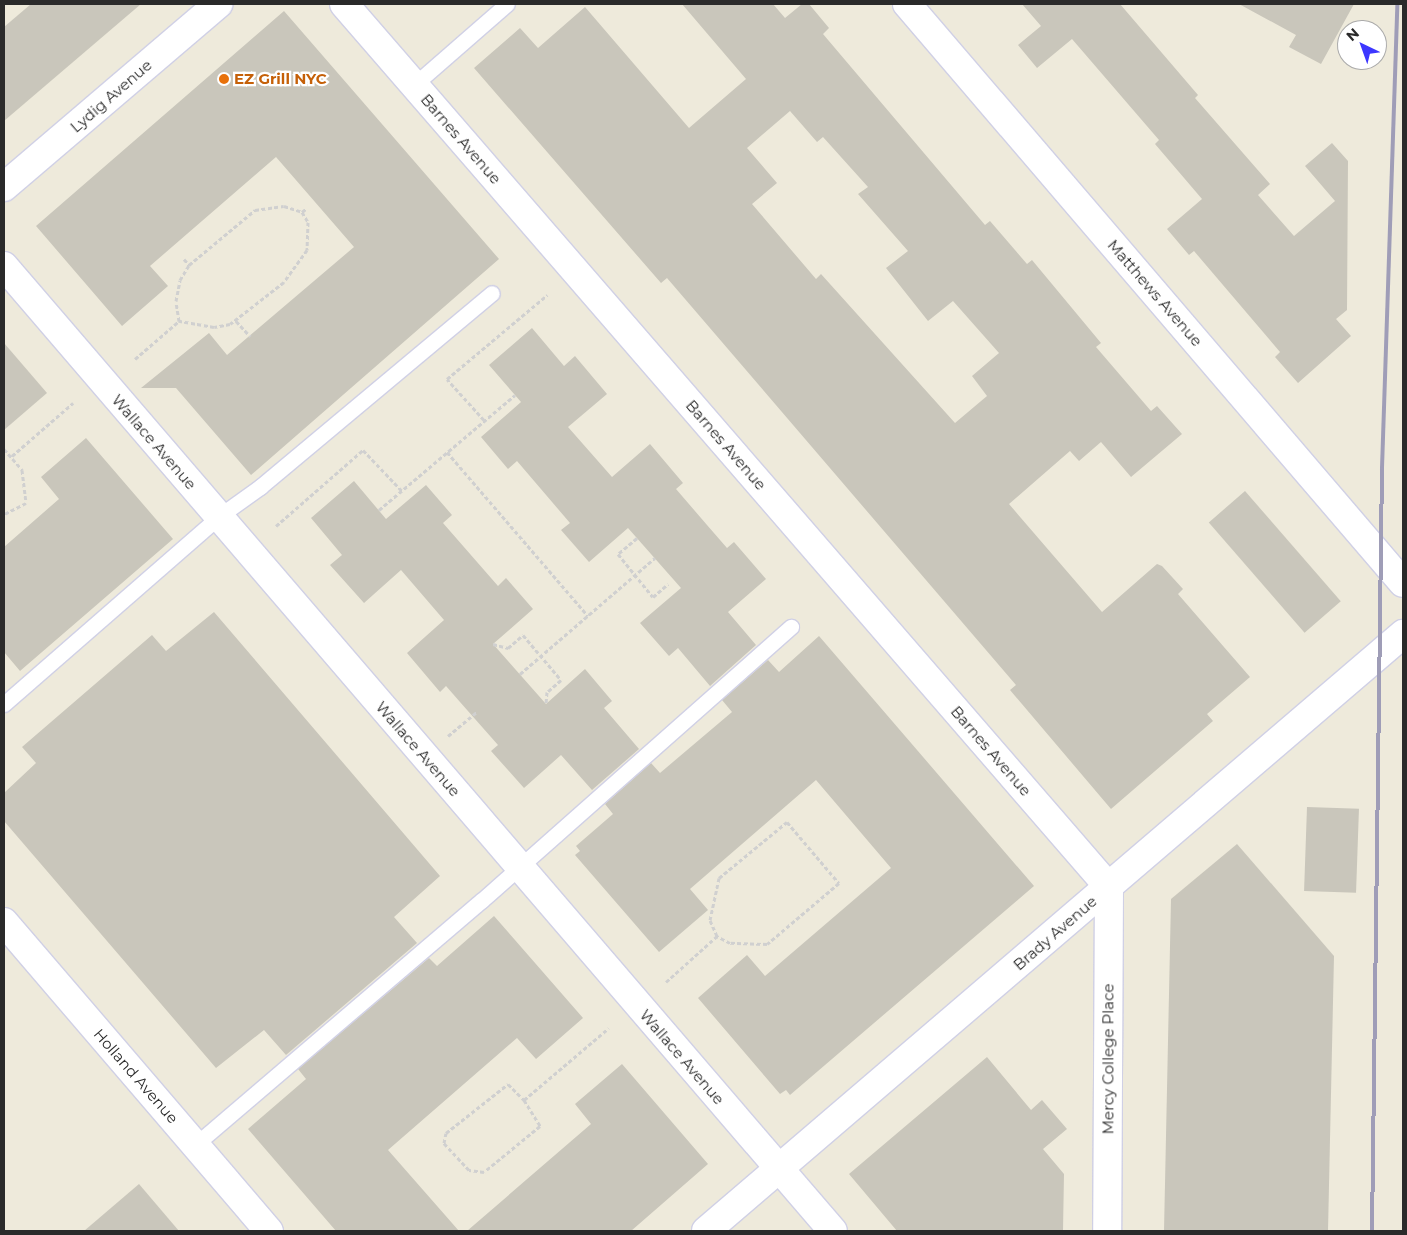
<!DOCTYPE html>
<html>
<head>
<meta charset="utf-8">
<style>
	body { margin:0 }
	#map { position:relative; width:1407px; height:1235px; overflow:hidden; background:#eeeadb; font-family:Montserrat,sans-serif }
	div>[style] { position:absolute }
	.building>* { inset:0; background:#c9c6bb; transform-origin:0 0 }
	.path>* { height:3px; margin-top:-1.5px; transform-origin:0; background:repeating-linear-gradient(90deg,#d0d0d0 0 4px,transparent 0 6.5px) }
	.roads { filter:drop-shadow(1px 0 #d0d0e5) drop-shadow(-1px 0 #d0d0e5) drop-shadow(0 1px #d0d0e5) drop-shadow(0 -1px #d0d0e5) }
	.service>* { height:15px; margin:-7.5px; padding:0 7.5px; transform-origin:7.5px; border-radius:7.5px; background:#fff }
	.minor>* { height:28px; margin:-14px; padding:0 14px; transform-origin:14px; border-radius:14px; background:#fff }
	.rail>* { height:4px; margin:-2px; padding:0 2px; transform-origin:2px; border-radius:2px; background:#9f9db7 }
	.dots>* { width:14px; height:14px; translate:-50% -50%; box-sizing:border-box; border:2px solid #fff; border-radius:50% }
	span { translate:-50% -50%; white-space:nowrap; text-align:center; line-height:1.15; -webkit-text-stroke:4.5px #fff; paint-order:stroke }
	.food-label { font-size:15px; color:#c56008; font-weight:700 }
	.left { translate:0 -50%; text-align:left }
	.street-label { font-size:15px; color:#2a2a2a }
	.frame { position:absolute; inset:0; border:5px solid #2a2a2a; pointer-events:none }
	.north { position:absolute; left:1337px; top:20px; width:50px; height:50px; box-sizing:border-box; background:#fff; border:1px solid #aaa; border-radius:50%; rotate:318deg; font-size:14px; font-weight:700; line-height:20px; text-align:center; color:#2a2a2a }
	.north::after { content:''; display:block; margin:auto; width:18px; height:22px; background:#3d37ff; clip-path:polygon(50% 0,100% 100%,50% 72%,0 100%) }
</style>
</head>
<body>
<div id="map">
	<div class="building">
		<i style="clip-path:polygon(31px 4px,141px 4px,4px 121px,4px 27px)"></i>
		<i style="clip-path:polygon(evenodd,682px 4px,773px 4px,785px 18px,802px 4px,809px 4px,829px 28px,823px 34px,985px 225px,990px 221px,1027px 264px,1032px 260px,1101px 343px,1096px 347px,1151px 411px,1157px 406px,1182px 434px,1131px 477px,1101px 442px,1079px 461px,1070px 451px,1009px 504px,1102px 612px,1157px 564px,1162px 566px,1183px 589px,1178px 594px,1250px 677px,1207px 714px,1213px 721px,1111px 809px,1010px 690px,1016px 685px,667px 278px,661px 283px,474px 68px,520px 28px,538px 48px,585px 7px,689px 128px,746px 79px,682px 4px,790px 111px,817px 142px,823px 137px,868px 187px,858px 194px,908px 251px,886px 268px,928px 321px,953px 301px,999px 353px,972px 376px,987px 396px,955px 423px,821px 274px,816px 279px,752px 204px,777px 183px,747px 148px,790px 111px)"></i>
		<i style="clip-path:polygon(1022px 4px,1120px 4px,1198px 95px,1195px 98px,1270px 184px,1258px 195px,1294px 236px,1335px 201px,1305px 166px,1332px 143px,1348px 161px,1347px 310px,1336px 319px,1351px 336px,1298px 383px,1275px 357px,1280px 352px,1194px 251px,1189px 255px,1167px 229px,1202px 199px,1155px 144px,1159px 140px,1072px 39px,1037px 68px,1018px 45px,1041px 26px)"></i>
		<i style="clip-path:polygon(1239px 4px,1354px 4px,1321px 64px,1289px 47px,1296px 35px)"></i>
		<i style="clip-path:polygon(284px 11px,499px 259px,251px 475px,176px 388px,141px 388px,209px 333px,227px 355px,354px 247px,276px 157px,150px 266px,168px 286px,122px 326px,36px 226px)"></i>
		<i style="clip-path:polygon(532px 328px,564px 366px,575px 356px,607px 394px,568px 427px,612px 477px,650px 444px,683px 483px,676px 489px,707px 525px,727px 548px,734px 542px,766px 579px,728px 612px,756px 645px,710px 686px,678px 648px,669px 656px,640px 623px,681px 588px,628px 528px,589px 562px,561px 530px,570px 523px,517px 461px,508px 469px,481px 437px,521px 402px,489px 365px)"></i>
		<i style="clip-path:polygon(4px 343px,47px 393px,4px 430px)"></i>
		<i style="clip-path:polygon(86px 438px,173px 539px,20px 671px,4px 652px,4px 547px,59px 499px,41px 477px)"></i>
		<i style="clip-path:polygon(354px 481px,386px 519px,426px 485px,452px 515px,443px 523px,498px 586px,506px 578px,533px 609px,493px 644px,546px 704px,585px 669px,612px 701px,604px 708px,639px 749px,592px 790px,561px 755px,524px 788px,491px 751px,498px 745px,460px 702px,446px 686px,440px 692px,407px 653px,444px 620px,401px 570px,364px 603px,330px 565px,342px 555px,311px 518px)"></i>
		<i style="left:1245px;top:491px;width:146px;height:48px;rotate:49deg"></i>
		<i style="clip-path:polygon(214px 612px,440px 876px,394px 917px,417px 943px,286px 1055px,264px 1030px,216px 1068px,4px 821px,4px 793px,36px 763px,22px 747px,152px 635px,166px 651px)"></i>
		<i style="clip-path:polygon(819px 636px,1034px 886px,790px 1095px,786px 1090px,780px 1094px,698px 998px,747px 955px,765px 976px,891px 868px,816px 780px,690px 889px,708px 910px,659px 952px,575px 855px,580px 851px,576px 846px,613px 814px,605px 804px,651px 763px,660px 773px,732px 712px,722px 700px,768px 660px,779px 672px)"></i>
		<i style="left:1307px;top:807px;width:52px;height:84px;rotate:2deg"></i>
		<i style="clip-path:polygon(1237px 844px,1334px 956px,1328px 1231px,1164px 1231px,1171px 899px)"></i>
		<i style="clip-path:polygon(494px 916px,583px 1018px,536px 1059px,517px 1038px,388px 1150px,459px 1231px,336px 1231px,248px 1129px,306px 1079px,298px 1069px,429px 958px,437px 966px)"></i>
		<i style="clip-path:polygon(987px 1057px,1031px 1110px,1042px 1100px,1067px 1129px,1043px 1149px,1064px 1174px,1063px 1231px,897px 1231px,849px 1174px)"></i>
		<i style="clip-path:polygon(622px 1064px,708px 1164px,631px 1231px,467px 1231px,591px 1124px,575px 1104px)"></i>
		<i style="clip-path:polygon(139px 1184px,179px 1231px,84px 1231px)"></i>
	</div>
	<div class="path">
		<i style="left:302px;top:212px;width:6px;rotate:-39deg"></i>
		<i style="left:184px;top:259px;width:8px;rotate:50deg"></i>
		<i style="left:236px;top:321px;width:21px;rotate:47deg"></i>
		<i style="left:135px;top:359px;width:58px;rotate:-40.8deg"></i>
		<i style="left:179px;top:321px;width:20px;rotate:-99deg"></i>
		<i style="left:176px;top:301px;width:21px;rotate:-79deg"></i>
		<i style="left:180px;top:280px;width:17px;rotate:-59deg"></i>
		<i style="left:189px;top:265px;width:86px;rotate:-39.8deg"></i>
		<i style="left:255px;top:210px;width:29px;rotate:-8deg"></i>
		<i style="left:284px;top:206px;width:19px;rotate:18deg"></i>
		<i style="left:302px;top:212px;width:12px;rotate:59deg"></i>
		<i style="left:308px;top:222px;width:28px;rotate:92deg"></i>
		<i style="left:307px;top:250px;width:39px;rotate:126deg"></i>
		<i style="left:284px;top:282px;width:68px;rotate:142.1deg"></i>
		<i style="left:230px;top:324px;width:16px;rotate:169deg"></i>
		<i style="left:214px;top:327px;width:36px;rotate:-170deg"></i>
		<i style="left:484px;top:420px;width:55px;rotate:-132.1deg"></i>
		<i style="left:447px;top:379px;width:131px;rotate:-40deg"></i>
		<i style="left:4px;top:449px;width:28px;rotate:49deg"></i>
		<i style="left:22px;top:470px;width:33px;rotate:83deg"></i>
		<i style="left:26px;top:503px;width:25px;rotate:153deg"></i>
		<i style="left:447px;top:452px;width:216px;rotate:49.3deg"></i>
		<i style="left:12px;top:456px;width:81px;rotate:-41deg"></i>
		<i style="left:379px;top:510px;width:178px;rotate:-40.2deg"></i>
		<i style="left:276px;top:526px;width:116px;rotate:-41.1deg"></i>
		<i style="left:363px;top:450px;width:57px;rotate:46.4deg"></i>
		<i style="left:637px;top:538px;width:25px;rotate:140deg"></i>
		<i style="left:618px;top:554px;width:55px;rotate:50.9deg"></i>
		<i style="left:653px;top:597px;width:20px;rotate:-41deg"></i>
		<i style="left:493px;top:644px;width:16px;rotate:15deg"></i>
		<i style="left:508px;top:648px;width:20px;rotate:-41deg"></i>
		<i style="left:523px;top:635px;width:59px;rotate:49.8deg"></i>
		<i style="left:561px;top:680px;width:18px;rotate:139deg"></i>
		<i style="left:547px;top:692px;width:12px;rotate:95deg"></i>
		<i style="left:520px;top:674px;width:178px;rotate:-40.7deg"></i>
		<i style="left:448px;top:736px;width:38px;rotate:-40deg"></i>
		<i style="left:666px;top:982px;width:69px;rotate:-42deg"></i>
		<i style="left:717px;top:936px;width:17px;rotate:-114deg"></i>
		<i style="left:710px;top:920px;width:43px;rotate:-77.9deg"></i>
		<i style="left:719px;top:878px;width:88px;rotate:-39.5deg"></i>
		<i style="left:787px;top:822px;width:80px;rotate:49.6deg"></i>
		<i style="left:839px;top:883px;width:94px;rotate:139.7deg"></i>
		<i style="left:767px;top:944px;width:37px;rotate:-178deg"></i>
		<i style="left:730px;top:943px;width:15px;rotate:-152deg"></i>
		<i style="left:524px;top:1100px;width:31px;rotate:58deg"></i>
		<i style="left:540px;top:1126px;width:72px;rotate:140.6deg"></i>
		<i style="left:484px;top:1172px;width:15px;rotate:-172deg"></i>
		<i style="left:469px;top:1170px;width:37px;rotate:-133deg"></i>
		<i style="left:444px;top:1143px;width:10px;rotate:-79deg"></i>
		<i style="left:446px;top:1133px;width:79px;rotate:-38.3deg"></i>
		<i style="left:508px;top:1084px;width:23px;rotate:45deg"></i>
		<i style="left:524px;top:1100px;width:111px;rotate:-40.3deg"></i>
	</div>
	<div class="roads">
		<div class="service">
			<i style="left:414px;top:85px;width:123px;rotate:-41.1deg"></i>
			<i style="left:4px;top:704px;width:284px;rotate:-41.1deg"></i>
			<i style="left:218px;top:517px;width:52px;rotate:-35.5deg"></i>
			<i style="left:260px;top:487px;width:302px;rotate:-39.9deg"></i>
			<i style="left:195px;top:1145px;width:376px;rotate:-40.5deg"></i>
			<i style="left:481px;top:901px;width:414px;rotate:-41.5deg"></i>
		</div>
		<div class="minor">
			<i style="left:344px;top:4px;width:1168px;rotate:49.1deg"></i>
			<i style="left:1109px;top:887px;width:344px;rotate:90.3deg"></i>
			<i style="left:907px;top:4px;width:762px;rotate:49.42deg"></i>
			<i style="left:4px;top:187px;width:282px;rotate:-40.5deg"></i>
			<i style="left:4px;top:266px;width:1272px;rotate:49.34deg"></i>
			<i style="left:4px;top:922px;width:407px;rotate:49.4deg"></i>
			<i style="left:706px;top:1231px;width:918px;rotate:-40.58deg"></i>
		</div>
	</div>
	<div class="rail">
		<i style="left:1372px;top:1231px;width:763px;rotate:-89.25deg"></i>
		<i style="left:1382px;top:468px;width:464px;rotate:-88.1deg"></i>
	</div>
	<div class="dots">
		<i style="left:224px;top:79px;background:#e8710a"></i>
	</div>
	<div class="food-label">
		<span class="left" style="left:234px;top:79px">EZ Grill NYC</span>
	</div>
	<div class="street-label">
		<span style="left:111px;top:96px;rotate:-41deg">Lydig Avenue</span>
		<span style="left:461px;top:139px;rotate:49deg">Barnes Avenue</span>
		<span style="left:1155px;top:293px;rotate:49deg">Matthews Avenue</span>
		<span style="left:154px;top:442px;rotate:49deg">Wallace Avenue</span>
		<span style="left:726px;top:445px;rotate:49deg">Barnes Avenue</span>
		<span style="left:418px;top:749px;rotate:49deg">Wallace Avenue</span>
		<span style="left:991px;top:751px;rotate:49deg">Barnes Avenue</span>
		<span style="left:1055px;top:933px;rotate:-41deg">Brady Avenue</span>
		<span style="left:682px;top:1057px;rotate:49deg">Wallace Avenue</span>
		<span style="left:1108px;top:1059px;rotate:-90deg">Mercy College Place</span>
		<span style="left:136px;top:1076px;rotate:49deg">Holland Avenue</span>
	</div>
	<div class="frame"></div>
	<div class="north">N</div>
</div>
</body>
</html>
